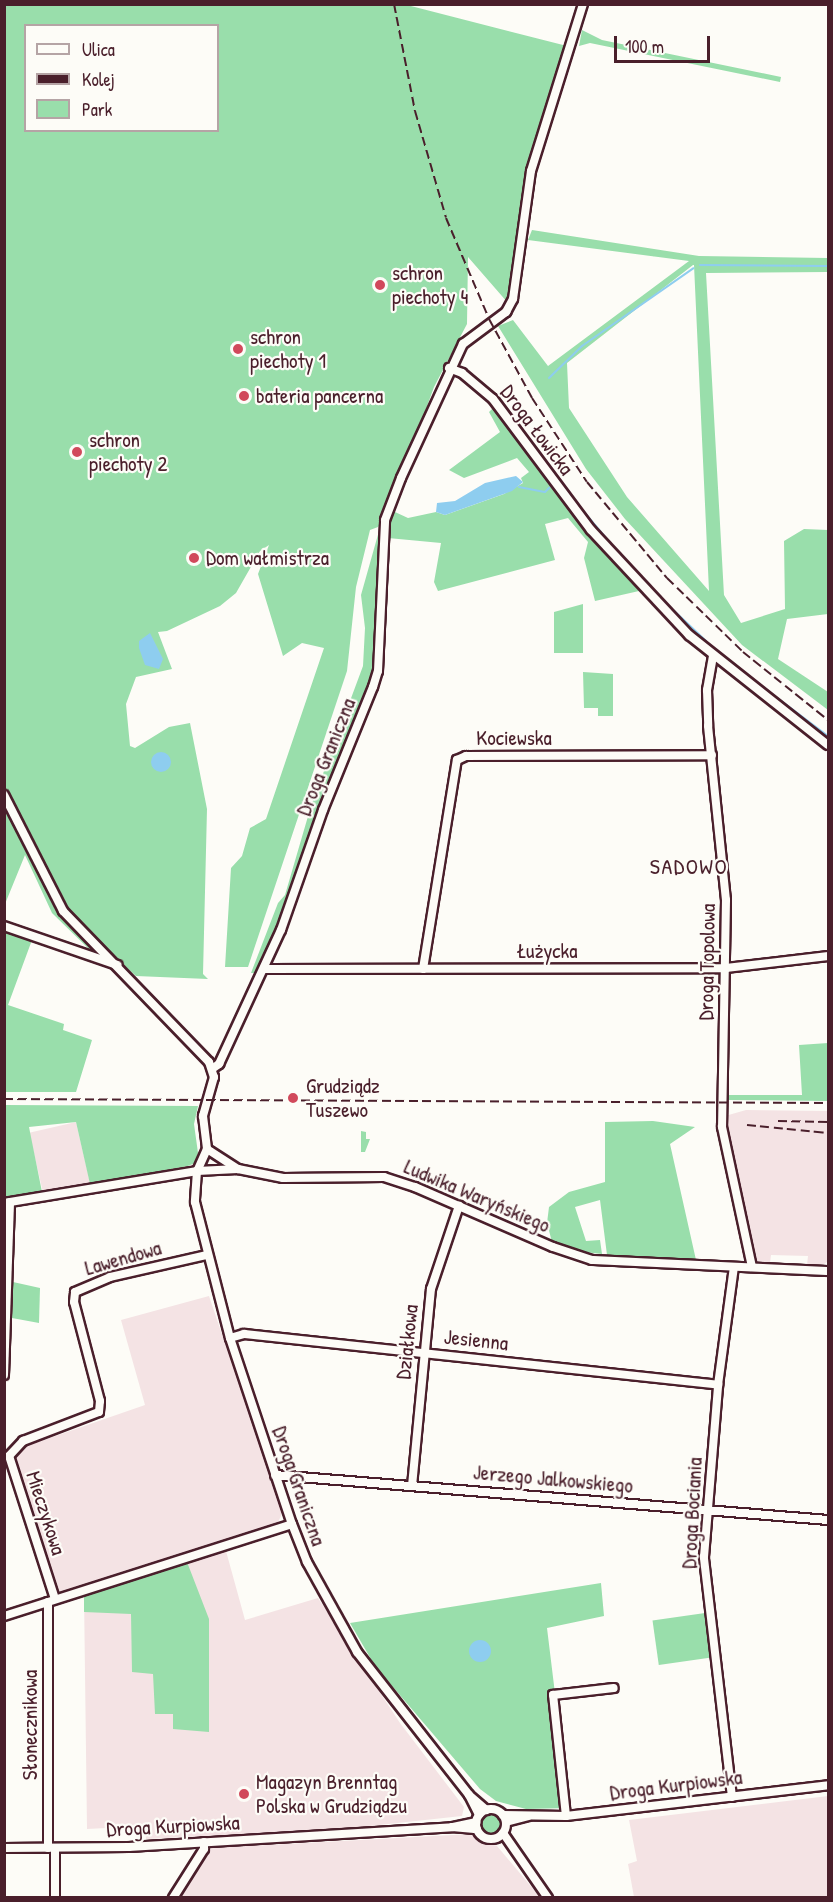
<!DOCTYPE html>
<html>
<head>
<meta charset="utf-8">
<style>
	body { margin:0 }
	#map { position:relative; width:833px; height:1902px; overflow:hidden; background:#fdfcf7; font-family:"Patrick Hand",sans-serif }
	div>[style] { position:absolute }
	.built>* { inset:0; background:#f4e3e4; transform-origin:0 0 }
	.green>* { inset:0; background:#99deab; transform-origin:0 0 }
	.round { border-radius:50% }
	.water>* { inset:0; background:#8ecdef }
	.stream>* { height:2px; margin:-1px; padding:0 1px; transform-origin:1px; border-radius:1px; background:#8ecdef }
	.roads { filter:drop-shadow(2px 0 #4a1f2b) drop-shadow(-2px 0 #4a1f2b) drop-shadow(0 2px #4a1f2b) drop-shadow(0 -2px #4a1f2b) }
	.minor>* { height:8px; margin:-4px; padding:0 4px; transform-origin:4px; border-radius:4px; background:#fdfcf7 }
	.minor>.ring { margin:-4px; padding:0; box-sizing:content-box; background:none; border:8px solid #fdfcf7; border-radius:50% }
	.rail>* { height:2px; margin-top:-1px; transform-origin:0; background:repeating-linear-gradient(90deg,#4a1f2b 0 9px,transparent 0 13.5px) }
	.dots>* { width:16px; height:16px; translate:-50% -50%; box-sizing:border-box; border:3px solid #fdfcf7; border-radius:50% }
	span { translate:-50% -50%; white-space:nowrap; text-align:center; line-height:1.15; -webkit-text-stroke:4.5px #fdfcf7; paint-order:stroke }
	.poi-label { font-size:21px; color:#4a1f2b }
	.left { translate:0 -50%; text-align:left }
	.street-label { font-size:21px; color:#4a1f2b }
	.neighbourhood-label { font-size:22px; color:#4a1f2b; letter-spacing:1.5px }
	.frame { position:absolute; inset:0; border:6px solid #4a1f2b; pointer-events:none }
	.legend { position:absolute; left:24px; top:24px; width:195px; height:108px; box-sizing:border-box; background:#fdfcf7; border:2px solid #b5a4a5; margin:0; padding:8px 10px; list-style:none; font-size:18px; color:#4a1f2b }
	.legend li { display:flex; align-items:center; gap:12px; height:30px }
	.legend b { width:30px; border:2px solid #b5a4a5 }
	.scale { position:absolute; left:614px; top:36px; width:96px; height:27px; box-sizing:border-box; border:3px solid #4a1f2b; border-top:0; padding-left:8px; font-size:18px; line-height:21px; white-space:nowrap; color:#4a1f2b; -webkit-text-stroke:4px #fdfcf7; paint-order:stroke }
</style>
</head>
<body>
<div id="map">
	<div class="built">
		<i style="clip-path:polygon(746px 1110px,828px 1111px,828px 1261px,822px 1266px,807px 1265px,808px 1256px,771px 1255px,770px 1263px,755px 1262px,725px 1128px,725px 1116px)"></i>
		<i style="left:76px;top:1122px;width:64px;height:48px;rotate:77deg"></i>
		<i style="clip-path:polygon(209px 1296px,282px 1511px,281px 1516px,278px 1522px,56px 1593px,11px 1457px,18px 1449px,145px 1405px,121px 1320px)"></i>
		<i style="clip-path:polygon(226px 1551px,245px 1620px,318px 1598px,400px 1723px,464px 1807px,462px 1816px,333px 1830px,146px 1839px,145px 1826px,87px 1829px,84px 1595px)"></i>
		<i style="clip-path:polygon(828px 1796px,828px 1897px,634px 1897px,628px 1864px,637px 1861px,629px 1820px)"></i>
		<i style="clip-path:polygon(471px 1834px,481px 1842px,497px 1846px,540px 1897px,179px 1897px,211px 1848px)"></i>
	</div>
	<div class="green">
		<i style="clip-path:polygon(evenodd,5px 5px,407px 5px,567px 46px,527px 173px,508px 303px,468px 257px,467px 324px,434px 387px,389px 511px,378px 527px,370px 530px,356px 587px,347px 671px,248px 967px,225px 967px,231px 868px,242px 856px,250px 828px,266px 819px,324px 648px,302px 643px,283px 656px,258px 574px,269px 545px,260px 551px,236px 593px,220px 606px,167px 631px,158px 632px,172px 669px,136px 677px,126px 704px,130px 746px,135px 748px,169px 727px,190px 723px,207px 809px,203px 974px,208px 979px,136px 976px,110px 953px,93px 953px,52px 913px,25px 855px,5px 904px,5px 5px,26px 26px,218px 26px,218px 130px,26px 130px,26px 26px)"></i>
		<i style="clip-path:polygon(582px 30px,602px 40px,781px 77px,780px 82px,590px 43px,579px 46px)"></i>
		<i style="clip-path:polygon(evenodd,532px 230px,699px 256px,828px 258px,828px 272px,706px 273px,724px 595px,741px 623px,785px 609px,784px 541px,804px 529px,828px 530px,828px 614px,787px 619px,778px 659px,828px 692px,828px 710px,742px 645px,625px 519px,586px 469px,498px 326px,513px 320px,548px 366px,689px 261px,528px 240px,532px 230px,693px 265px,694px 265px,709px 591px,627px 497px,569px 408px,567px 363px,693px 265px)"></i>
		<i style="clip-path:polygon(495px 406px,535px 466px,639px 591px,595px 601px,584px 558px,588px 542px,568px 518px,545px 524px,555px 560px,438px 591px,434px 582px,441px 543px,388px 538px,388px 522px,395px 512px,408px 518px,436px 512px,445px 515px,504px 494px,523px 483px,521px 478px,529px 472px,517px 458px,464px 478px,449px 470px,500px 432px,489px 412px)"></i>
		<i style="clip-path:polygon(379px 531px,374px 670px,319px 810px,278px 930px,258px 973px,251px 973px,278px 903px,285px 895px,311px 806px,363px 666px,365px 628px,361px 595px)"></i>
		<i style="clip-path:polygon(583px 604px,583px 653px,554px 653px,554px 612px)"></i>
		<i style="clip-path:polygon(583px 672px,613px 674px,613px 716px,598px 716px,598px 708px,584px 708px)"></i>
		<i style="clip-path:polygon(4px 929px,32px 940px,8px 1005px,64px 1024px,63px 1030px,92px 1040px,76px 1092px,5px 1092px)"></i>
		<i style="clip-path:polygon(828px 1043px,828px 1101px,728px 1100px,727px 1095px,802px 1095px,799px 1045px)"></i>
		<i style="clip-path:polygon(5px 1105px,198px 1106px,194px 1124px,198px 1153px,195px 1163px,188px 1166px,90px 1184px,76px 1122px,29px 1127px,42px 1192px,5px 1199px)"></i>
		<i style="clip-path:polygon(653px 1121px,695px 1127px,670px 1144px,696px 1260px,607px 1255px,600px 1200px,575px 1207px,586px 1241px,600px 1240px,602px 1254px,575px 1251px,552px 1242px,547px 1223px,549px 1207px,569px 1192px,605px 1182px,605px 1122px)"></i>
		<i style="clip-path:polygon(361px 1131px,366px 1132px,366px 1139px,370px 1139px,365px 1152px,361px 1152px)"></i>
		<i style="clip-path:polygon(13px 1282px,40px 1288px,39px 1323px,12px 1318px)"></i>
		<i style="clip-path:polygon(187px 1562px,209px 1619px,209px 1732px,173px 1729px,173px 1714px,155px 1714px,153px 1674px,132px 1672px,131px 1614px,84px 1612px,84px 1595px)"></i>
		<i style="clip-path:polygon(601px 1583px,604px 1616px,547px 1628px,569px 1808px,526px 1809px,496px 1801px,480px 1789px,375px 1666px,350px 1623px)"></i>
		<i style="left:705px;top:1613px;width:45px;height:53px;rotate:82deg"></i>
		<i class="round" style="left:481px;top:1814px;width:20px;height:20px"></i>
	</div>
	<div class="water">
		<i style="clip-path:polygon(516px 476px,523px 482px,512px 491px,445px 515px,436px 512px,437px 503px,455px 501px,485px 483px)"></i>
		<i style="clip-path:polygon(150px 633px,163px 659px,159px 669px,145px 665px,139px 648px,139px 641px)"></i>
		<i class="round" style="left:151px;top:752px;width:20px;height:20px"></i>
		<i class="round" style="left:469px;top:1640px;width:22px;height:22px"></i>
	</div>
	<div class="stream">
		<i style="left:700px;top:265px;width:128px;rotate:0.4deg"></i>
		<i style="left:549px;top:378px;width:46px;rotate:-44.1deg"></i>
		<i style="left:582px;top:346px;width:136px;rotate:-34.9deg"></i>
		<i style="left:559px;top:482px;width:98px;rotate:50deg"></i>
		<i style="left:519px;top:487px;width:26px;rotate:11deg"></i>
		<i style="left:545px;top:492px;width:6px;rotate:-45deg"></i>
		<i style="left:652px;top:590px;width:74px;rotate:43.4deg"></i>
		<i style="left:732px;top:664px;width:120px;rotate:36.9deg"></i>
	</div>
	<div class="roads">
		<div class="minor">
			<i style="left:449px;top:368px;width:14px;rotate:21deg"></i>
			<i style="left:462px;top:373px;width:40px;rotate:40deg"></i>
			<i style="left:493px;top:399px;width:164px;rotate:53.2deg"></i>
			<i style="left:591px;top:530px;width:144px;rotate:47deg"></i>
			<i style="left:689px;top:635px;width:177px;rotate:38.4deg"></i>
			<i style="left:713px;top:656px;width:35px;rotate:100deg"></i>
			<i style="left:707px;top:690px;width:36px;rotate:88deg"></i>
			<i style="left:708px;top:726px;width:175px;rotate:84.1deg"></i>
			<i style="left:726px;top:900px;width:227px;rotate:91deg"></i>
			<i style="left:722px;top:1127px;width:143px;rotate:77.9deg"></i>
			<i style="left:4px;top:795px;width:130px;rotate:63deg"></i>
			<i style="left:63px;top:911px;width:210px;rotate:46deg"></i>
			<i style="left:209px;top:1062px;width:16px;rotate:72deg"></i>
			<i style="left:214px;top:1077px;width:41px;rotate:105.8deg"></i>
			<i style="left:203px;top:1116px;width:33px;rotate:83deg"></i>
			<i style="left:207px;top:1149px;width:24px;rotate:114deg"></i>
			<i style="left:197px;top:1171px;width:31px;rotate:94deg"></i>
			<i style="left:195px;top:1202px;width:140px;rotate:75.6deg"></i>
			<i style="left:230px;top:1338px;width:196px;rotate:71.6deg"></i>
			<i style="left:292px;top:1524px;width:41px;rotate:68.5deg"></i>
			<i style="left:307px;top:1562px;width:103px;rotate:60.9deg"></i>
			<i style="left:357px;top:1652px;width:182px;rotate:51.9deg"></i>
			<i style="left:469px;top:1795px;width:22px;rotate:63deg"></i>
			<i style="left:4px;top:926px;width:120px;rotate:19deg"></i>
			<i style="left:264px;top:969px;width:462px;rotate:-0.1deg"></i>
			<i style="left:726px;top:968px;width:103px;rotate:-6.7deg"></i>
			<i style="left:423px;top:969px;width:212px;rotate:-80.8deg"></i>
			<i style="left:457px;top:760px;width:10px;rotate:-24deg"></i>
			<i style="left:466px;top:756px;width:246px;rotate:-0.2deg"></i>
			<i style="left:212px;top:1069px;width:9px;rotate:-36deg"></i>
			<i style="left:219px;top:1064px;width:148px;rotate:-65.2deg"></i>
			<i style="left:281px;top:930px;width:127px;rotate:-70.7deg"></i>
			<i style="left:323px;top:810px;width:133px;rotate:-67.9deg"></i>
			<i style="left:373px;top:687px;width:17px;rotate:-73deg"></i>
			<i style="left:378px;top:671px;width:151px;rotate:-87.3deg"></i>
			<i style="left:385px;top:520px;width:45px;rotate:-69.1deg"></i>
			<i style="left:401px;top:478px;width:148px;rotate:-65.2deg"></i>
			<i style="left:463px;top:344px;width:54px;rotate:-36.7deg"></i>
			<i style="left:506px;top:312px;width:15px;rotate:-62deg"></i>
			<i style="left:513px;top:299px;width:129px;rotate:-82deg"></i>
			<i style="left:531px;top:171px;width:175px;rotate:-72.7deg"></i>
			<i style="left:207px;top:1149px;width:37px;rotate:33deg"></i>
			<i style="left:4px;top:1203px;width:196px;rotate:-9.4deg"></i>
			<i style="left:197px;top:1171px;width:41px;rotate:-2.8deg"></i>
			<i style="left:238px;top:1169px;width:46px;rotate:11.3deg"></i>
			<i style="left:283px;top:1178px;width:101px;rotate:-0.6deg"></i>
			<i style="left:384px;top:1177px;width:33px;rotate:18deg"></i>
			<i style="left:415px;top:1187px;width:150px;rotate:23.5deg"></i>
			<i style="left:553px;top:1247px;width:41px;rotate:18.4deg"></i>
			<i style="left:592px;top:1260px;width:236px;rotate:2.7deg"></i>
			<i style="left:230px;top:1338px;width:15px;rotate:-16deg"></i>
			<i style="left:244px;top:1334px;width:477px;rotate:6.1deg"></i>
			<i style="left:4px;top:1375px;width:173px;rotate:-88deg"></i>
			<i style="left:275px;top:1475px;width:555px;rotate:4.65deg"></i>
			<i style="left:412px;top:1486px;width:198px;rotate:-84.5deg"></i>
			<i style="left:431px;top:1289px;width:88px;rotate:-71.4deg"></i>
			<i style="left:55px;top:1599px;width:150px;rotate:-107.8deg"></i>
			<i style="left:9px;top:1456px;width:21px;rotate:-47deg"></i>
			<i style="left:23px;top:1441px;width:81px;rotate:-20.9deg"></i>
			<i style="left:99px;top:1412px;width:11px;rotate:-85deg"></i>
			<i style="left:100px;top:1401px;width:102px;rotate:-104.7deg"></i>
			<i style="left:74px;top:1302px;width:10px;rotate:-84deg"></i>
			<i style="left:75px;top:1292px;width:38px;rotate:-23deg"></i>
			<i style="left:110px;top:1277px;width:99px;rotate:-12.8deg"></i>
			<i style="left:48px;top:1602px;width:246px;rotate:90deg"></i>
			<i style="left:4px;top:1616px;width:302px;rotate:-17.7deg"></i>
			<i style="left:469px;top:1795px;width:23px;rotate:41deg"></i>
			<i style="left:732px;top:1797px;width:242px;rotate:-96.7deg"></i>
			<i style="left:704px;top:1557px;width:173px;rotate:-85.3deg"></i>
			<i style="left:718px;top:1385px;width:119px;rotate:-82.3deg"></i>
			<i class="ring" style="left:476px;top:1809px;width:22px;height:22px"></i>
			<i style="left:503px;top:1815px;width:63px;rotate:0.9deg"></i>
			<i style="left:566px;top:1816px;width:264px;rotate:-6.7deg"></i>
			<i style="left:566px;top:1816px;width:122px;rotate:-96.1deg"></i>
			<i style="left:553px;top:1695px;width:61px;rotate:-6.5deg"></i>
			<i style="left:506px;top:1822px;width:23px;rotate:-15deg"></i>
			<i style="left:453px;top:1827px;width:24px;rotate:-12deg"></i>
			<i style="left:503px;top:1833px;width:79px;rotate:55.3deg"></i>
			<i style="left:4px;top:1848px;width:125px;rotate:-0.5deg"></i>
			<i style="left:129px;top:1847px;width:324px;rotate:-3.5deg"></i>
			<i style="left:452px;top:1827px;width:25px;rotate:5deg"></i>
			<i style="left:55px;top:1898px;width:50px;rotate:-90deg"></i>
			<i style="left:173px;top:1898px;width:58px;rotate:-57.7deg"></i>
			<i style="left:204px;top:1849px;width:7px;rotate:-90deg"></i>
		</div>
	</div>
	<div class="rail">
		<i style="left:394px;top:4px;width:109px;rotate:78.9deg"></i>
		<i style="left:415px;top:111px;width:111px;rotate:73.8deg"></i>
		<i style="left:446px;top:218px;width:110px;rotate:66.9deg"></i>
		<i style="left:489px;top:319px;width:90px;rotate:61.4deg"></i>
		<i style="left:532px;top:398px;width:100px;rotate:56.8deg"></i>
		<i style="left:587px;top:482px;width:125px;rotate:50.2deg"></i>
		<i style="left:667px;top:578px;width:106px;rotate:44.2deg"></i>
		<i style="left:743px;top:652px;width:109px;rotate:38.7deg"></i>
		<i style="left:4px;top:1099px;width:824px;rotate:0.28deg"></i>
		<i style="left:778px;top:1121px;width:50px;rotate:1.1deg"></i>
		<i style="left:747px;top:1125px;width:81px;rotate:5.6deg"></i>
	</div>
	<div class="dots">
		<i style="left:380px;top:285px;background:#d1495b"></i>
		<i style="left:238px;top:349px;background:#d1495b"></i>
		<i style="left:244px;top:396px;background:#d1495b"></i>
		<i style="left:77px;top:452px;background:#d1495b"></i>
		<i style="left:194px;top:558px;background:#d1495b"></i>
		<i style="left:293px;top:1098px;background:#d1495b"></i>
		<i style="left:244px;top:1794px;background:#d1495b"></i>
	</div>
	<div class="poi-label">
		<span class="left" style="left:392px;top:285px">schron<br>piechoty 4</span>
		<span class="left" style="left:250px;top:349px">schron<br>piechoty 1</span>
		<span class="left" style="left:256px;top:396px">bateria pancerna</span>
		<span class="left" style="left:89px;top:452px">schron<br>piechoty 2</span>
		<span class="left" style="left:206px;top:558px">Dom wałmistrza</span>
		<span class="left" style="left:306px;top:1098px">Grudziądz<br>Tuszewo</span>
		<span class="left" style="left:256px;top:1794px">Magazyn Brenntag<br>Polska w Grudziądzu</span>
	</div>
	<div class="street-label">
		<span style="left:537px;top:430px;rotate:53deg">Droga Łowicka</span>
		<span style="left:514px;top:738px">Kociewska</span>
		<span style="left:326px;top:757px;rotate:-68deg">Droga Graniczna</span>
		<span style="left:547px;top:951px">Łużycka</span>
		<span style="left:707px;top:962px;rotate:-89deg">Droga Topolowa</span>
		<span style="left:477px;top:1196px;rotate:23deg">Ludwika Waryńskiego</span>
		<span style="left:123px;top:1258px;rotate:-16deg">Lawendowa</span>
		<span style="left:476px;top:1340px;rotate:6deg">Jesienna</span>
		<span style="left:407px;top:1342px;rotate:-84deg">Działkowa</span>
		<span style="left:553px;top:1479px;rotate:5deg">Jerzego Jalkowskiego</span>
		<span style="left:299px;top:1486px;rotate:71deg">Droga Graniczna</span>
		<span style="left:46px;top:1513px;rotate:72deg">Mieczykowa</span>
		<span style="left:692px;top:1513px;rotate:-87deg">Droga Bociania</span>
		<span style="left:30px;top:1725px;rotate:-90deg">Słonecznikowa</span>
		<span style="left:676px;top:1785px;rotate:-7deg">Droga Kurpiowska</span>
		<span style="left:173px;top:1826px;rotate:-3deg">Droga Kurpiowska</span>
	</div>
	<div class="neighbourhood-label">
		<span style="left:689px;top:867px">SADOWO</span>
	</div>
	<div class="frame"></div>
	<ul class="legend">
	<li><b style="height:8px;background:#fdfcf7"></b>Ulica</li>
	<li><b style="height:8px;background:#4a1f2b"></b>Kolej</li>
	<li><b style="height:16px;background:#99deab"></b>Park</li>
	</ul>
	<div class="scale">100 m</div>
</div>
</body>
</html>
